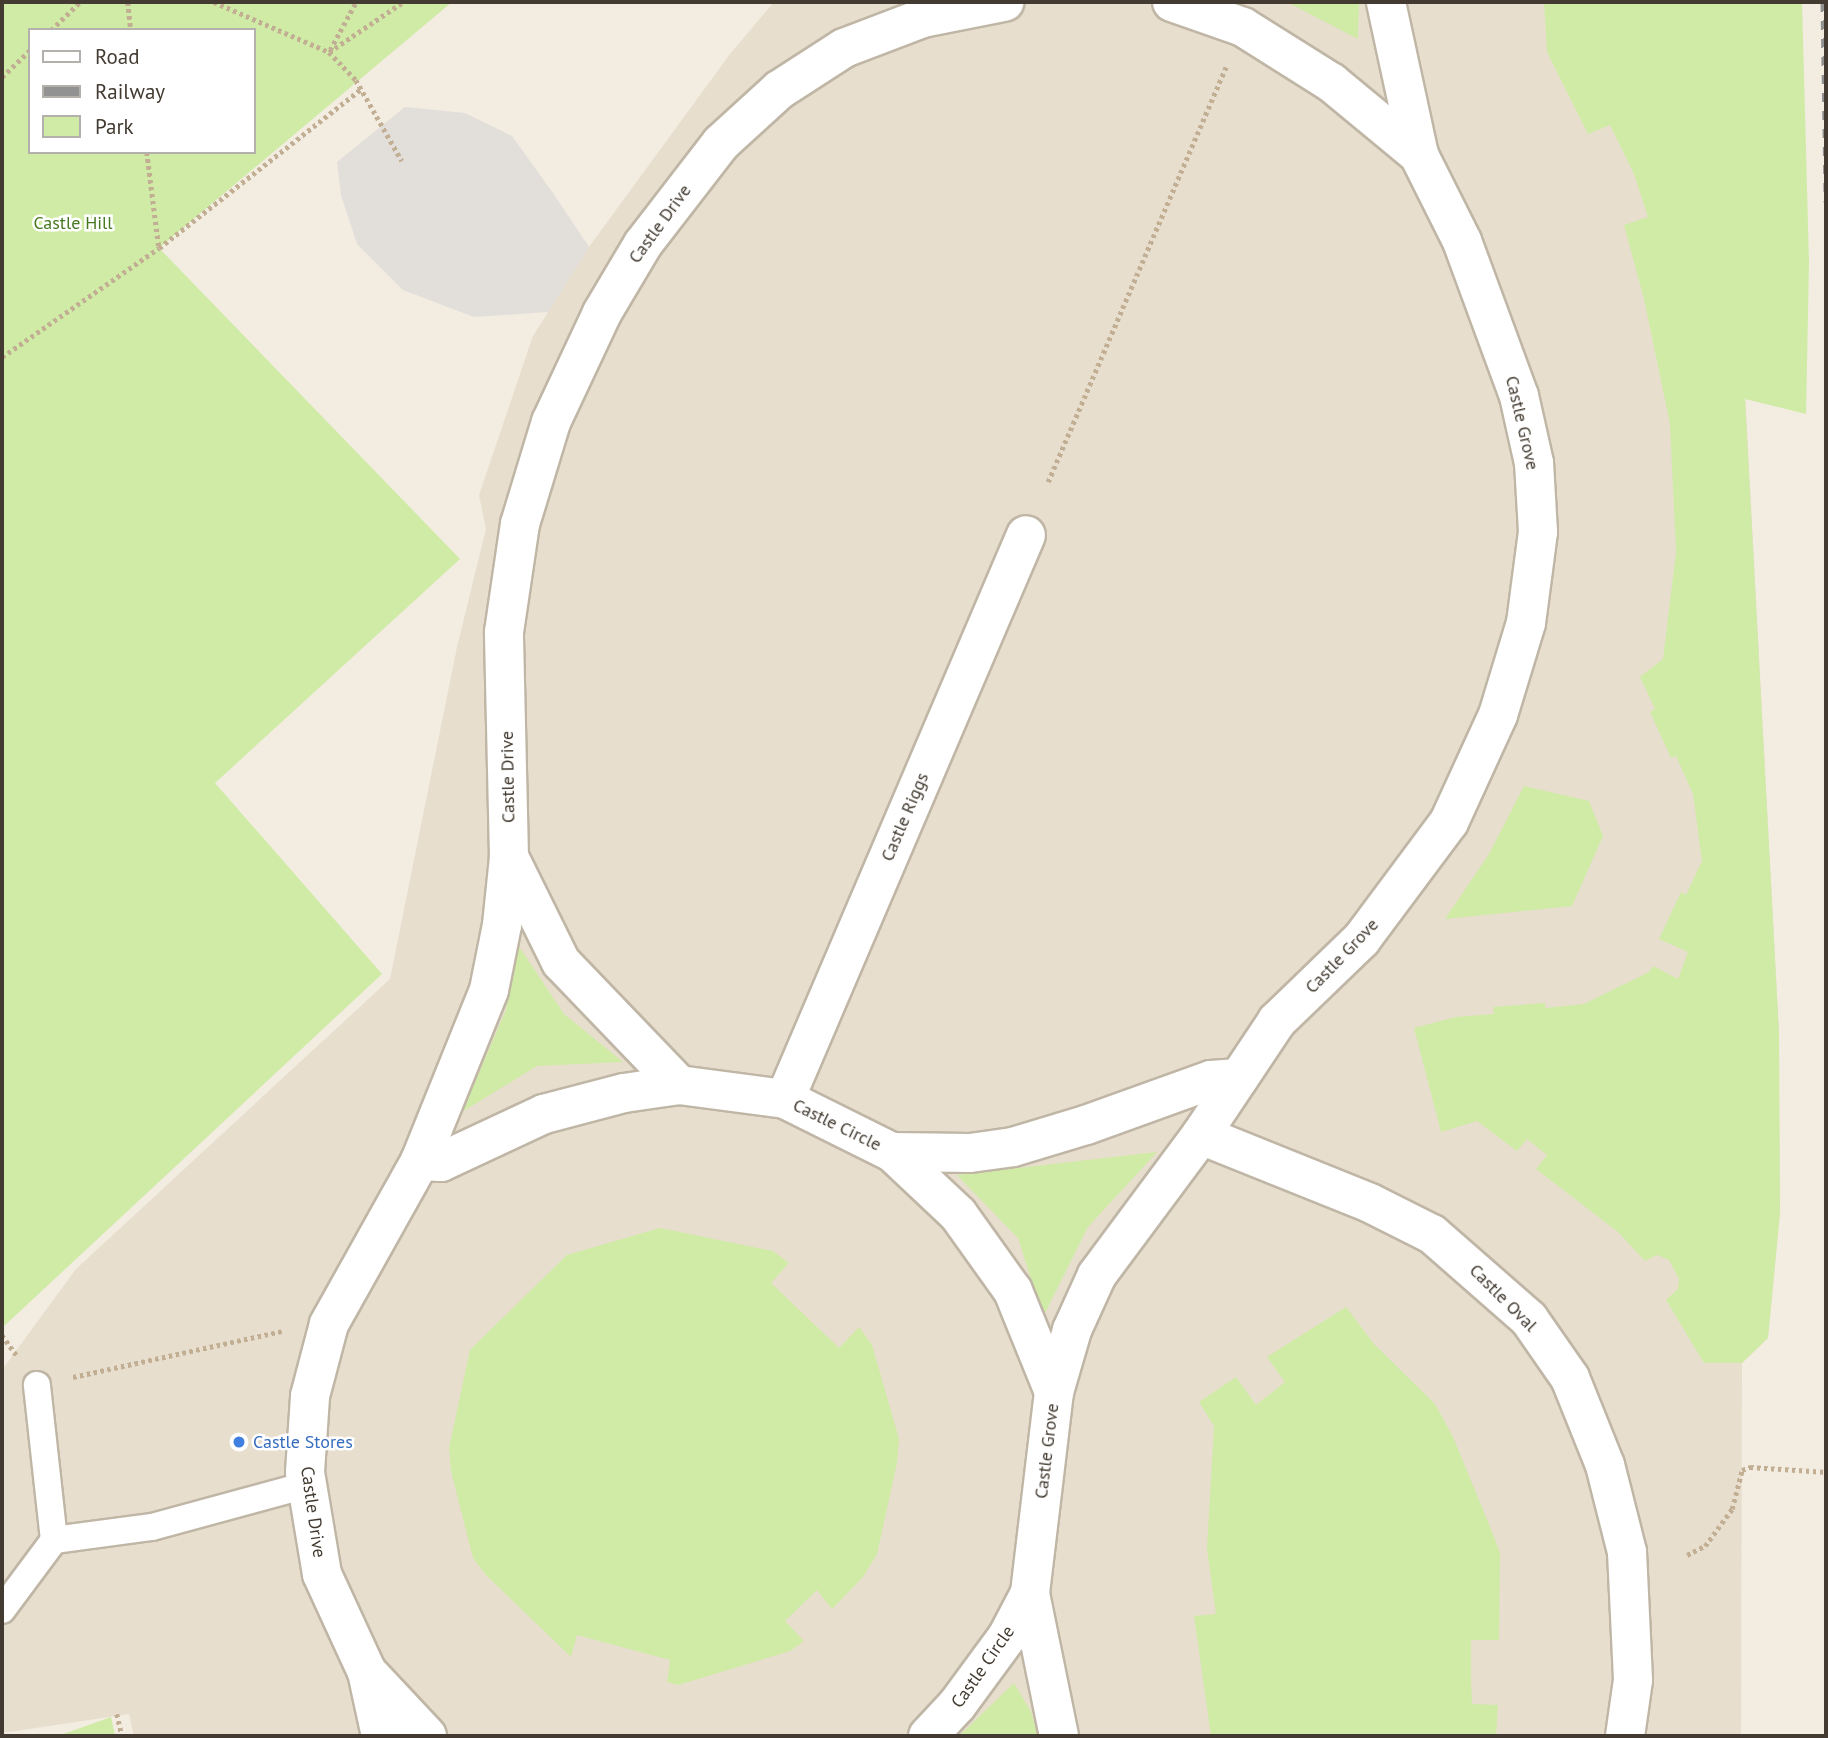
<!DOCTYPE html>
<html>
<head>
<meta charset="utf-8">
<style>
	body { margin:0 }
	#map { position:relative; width:1828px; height:1738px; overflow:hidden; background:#f2ece1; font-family:"PT Sans",sans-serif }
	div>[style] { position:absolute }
	.residential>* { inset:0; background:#e7dece }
	.green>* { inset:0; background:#cfeba5 }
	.parking>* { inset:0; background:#e2deda }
	.path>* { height:4.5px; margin-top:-2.25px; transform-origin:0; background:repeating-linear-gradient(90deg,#c1ae93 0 3.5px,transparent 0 7px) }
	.roads { filter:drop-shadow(2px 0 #c0b6a6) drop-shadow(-2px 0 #c0b6a6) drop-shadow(0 2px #c0b6a6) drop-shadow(0 -2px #c0b6a6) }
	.service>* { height:26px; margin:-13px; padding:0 13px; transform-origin:13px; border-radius:13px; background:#fff }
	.minor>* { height:38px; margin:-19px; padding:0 19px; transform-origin:19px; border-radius:19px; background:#fff }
	.rail>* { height:5px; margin-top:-2.5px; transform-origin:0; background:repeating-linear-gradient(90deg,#929292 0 9px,transparent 0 18px) }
	.dots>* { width:19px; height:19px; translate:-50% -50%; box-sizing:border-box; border:4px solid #fff; border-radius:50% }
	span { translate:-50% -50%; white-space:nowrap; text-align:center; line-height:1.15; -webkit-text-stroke:5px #fff; paint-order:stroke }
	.park-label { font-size:18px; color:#467821 }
	.street-label { font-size:18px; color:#433b31 }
	.shop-label { font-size:18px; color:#366cbe }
	.left { translate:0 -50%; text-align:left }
	.frame { position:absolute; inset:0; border:4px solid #433b31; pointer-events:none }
	.legend { position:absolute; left:28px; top:28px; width:228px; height:126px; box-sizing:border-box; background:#fff; border:2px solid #b4b1ad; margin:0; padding:9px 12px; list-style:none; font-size:21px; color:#433b31 }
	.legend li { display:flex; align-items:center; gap:14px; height:35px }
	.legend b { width:35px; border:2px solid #b4b1ad }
</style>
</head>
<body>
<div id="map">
	<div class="residential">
		<i style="clip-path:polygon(774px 2px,1729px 2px,1745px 391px,1779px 1033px,1779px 1108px,1780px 1213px,1768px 1338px,1742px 1363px,1741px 1736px,134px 1736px,129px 1714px,2px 1733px,2px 1370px,76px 1269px,390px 979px,457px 647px,486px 529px,479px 495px,533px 336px,589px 247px,730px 54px)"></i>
	</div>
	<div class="green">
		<i style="clip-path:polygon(evenodd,2px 2px,452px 2px,159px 248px,460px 559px,215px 783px,382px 974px,2px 1328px,2px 2px,30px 30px,254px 30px,254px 152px,30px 152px,30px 30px)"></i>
		<i style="clip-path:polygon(1287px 2px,1359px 2px,1358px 39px)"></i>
		<i style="clip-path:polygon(1544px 2px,1802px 2px,1809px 262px,1806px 414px,1745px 399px,1779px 1033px,1780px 1213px,1768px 1338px,1742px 1363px,1704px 1363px,1666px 1300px,1678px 1289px,1679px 1279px,1669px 1260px,1657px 1255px,1645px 1261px,1618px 1232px,1536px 1169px,1547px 1155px,1527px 1139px,1517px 1151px,1477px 1121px,1441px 1132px,1414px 1028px,1456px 1017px,1494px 1014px,1493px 1007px,1545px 1003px,1545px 1008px,1584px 1004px,1649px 972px,1653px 966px,1678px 979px,1688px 952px,1659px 939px,1681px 892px,1686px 895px,1702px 861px,1693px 794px,1676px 756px,1671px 758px,1650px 712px,1655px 709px,1640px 677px,1663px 659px,1676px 552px,1670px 424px,1644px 299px,1624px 225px,1648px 217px,1634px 174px,1610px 125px,1588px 134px,1547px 52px)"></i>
		<i style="clip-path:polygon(1524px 786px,1589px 801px,1603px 836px,1572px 906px,1445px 919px,1489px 854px)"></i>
		<i style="clip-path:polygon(518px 945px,564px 1014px,623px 1062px,537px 1066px,462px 1112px,506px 1010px)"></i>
		<i style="clip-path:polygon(1157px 1152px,1088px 1227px,1043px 1317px,1018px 1238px,957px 1175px)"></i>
		<i style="clip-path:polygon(660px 1228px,773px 1251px,789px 1263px,771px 1283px,839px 1348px,859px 1327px,872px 1345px,899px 1439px,897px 1463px,877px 1554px,863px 1577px,832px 1609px,817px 1590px,785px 1621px,804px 1641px,790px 1651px,678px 1685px,667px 1682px,670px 1660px,577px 1635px,571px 1657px,485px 1574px,473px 1558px,451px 1471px,449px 1448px,470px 1350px,567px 1255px)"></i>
		<i style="clip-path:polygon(1346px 1307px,1374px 1344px,1435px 1404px,1453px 1437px,1493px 1534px,1500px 1553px,1499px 1640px,1471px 1640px,1471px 1682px,1472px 1704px,1498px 1705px,1496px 1736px,1211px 1736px,1194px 1616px,1216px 1614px,1207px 1549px,1214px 1426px,1199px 1402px,1236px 1377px,1256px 1405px,1285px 1382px,1267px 1357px)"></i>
		<i style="clip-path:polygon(1014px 1683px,1031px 1712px,1038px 1736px,959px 1736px)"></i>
		<i style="clip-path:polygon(111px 1717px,115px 1736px,58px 1736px)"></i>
	</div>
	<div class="parking">
		<i style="clip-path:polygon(405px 107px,465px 113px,512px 136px,555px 196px,589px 247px,548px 312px,474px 317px,403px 290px,357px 244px,341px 195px,337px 162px)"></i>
	</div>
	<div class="path">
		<i style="left:128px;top:2px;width:28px;rotate:84deg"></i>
		<i style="left:214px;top:2px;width:125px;rotate:23.5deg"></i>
		<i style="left:329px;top:52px;width:39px;rotate:46deg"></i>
		<i style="left:356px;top:80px;width:93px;rotate:60.4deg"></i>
		<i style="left:51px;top:30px;width:40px;rotate:-44deg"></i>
		<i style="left:330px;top:50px;width:55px;rotate:-61.6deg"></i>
		<i style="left:329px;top:52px;width:89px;rotate:-34deg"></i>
		<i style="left:2px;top:77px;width:39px;rotate:-44deg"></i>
		<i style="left:147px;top:152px;width:97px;rotate:82.9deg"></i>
		<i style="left:2px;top:357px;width:191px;rotate:-34.8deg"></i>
		<i style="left:159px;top:248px;width:257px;rotate:-38.2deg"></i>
		<i style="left:1048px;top:482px;width:452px;rotate:-66.8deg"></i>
		<i style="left:2px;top:1335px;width:26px;rotate:54deg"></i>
		<i style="left:73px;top:1377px;width:215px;rotate:-12.4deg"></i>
		<i style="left:1687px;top:1555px;width:20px;rotate:-27deg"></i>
		<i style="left:1705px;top:1546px;width:46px;rotate:-53.9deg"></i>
		<i style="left:1732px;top:1509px;width:40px;rotate:-75.6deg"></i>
		<i style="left:1742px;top:1470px;width:9px;rotate:-21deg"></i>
		<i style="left:1750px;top:1467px;width:76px;rotate:3.8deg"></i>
		<i style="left:117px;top:1714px;width:23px;rotate:77deg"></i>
	</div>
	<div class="roads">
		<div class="service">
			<i style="left:54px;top:1540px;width:99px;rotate:-7.6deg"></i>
			<i style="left:152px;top:1527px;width:161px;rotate:-15.2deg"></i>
			<i style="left:2px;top:1610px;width:87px;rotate:-53.4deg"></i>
			<i style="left:54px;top:1540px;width:156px;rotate:-96.3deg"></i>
		</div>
		<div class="minor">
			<i style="left:1172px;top:2px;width:75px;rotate:19.4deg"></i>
			<i style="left:1243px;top:27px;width:105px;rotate:32.2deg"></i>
			<i style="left:1332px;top:83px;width:113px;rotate:39.6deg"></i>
			<i style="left:509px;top:857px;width:117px;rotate:63.7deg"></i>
			<i style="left:561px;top:962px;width:170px;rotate:46.2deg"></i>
			<i style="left:785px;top:1099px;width:613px;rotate:-66.86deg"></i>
			<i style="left:1201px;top:1135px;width:182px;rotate:21.9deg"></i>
			<i style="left:1370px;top:1203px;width:69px;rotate:26.6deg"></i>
			<i style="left:1432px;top:1234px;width:129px;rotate:41.2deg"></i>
			<i style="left:1529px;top:1319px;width:72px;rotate:55.2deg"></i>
			<i style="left:1570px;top:1378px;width:94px;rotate:68.1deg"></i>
			<i style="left:1605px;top:1465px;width:90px;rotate:75.8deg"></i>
			<i style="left:1627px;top:1552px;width:128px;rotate:87.3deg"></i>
			<i style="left:1633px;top:1680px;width:57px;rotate:98.1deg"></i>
			<i style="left:892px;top:1152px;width:78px;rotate:0.7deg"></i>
			<i style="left:970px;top:1153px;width:43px;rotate:-7.9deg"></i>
			<i style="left:1013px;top:1147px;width:76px;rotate:-16.8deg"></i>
			<i style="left:1086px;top:1125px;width:133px;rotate:-19.8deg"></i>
			<i style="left:1211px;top:1080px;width:28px;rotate:-4deg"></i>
			<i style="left:420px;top:1161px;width:21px;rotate:3deg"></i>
			<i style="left:441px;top:1162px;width:114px;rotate:-25deg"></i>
			<i style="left:544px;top:1114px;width:83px;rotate:-14.7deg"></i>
			<i style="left:624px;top:1093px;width:56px;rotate:-8.3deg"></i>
			<i style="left:679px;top:1085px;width:107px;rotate:7.5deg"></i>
			<i style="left:785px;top:1099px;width:119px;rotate:26.4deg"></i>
			<i style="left:892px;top:1152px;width:91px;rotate:43.2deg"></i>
			<i style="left:958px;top:1214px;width:95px;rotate:54.5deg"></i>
			<i style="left:1013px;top:1291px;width:109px;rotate:67.9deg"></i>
			<i style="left:369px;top:1674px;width:85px;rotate:46.9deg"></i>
			<i style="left:381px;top:1736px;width:66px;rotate:-102.3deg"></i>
			<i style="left:367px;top:1672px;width:108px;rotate:-114.7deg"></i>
			<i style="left:322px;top:1574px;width:103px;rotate:-99.5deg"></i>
			<i style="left:305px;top:1472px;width:76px;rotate:-86.2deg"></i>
			<i style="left:310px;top:1396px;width:74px;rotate:-75.2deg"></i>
			<i style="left:329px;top:1324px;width:187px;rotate:-60.8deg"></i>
			<i style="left:420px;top:1161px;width:184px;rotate:-68deg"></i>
			<i style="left:489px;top:990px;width:66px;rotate:-78.7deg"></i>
			<i style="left:502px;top:925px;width:68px;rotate:-84.1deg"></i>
			<i style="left:509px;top:857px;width:225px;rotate:-91.3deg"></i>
			<i style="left:504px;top:632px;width:109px;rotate:-81.6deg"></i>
			<i style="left:520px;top:524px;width:107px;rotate:-73.1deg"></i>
			<i style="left:551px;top:422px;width:120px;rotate:-64.9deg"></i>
			<i style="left:602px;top:313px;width:80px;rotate:-59.3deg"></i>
			<i style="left:643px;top:244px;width:128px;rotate:-52.3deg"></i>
			<i style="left:721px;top:143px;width:79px;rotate:-42.4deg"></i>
			<i style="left:779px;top:90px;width:77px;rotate:-32.9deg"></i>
			<i style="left:844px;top:48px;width:85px;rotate:-20.8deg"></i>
			<i style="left:923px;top:18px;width:83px;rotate:-11.2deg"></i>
			<i style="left:928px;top:1736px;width:42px;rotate:-46.9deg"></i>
			<i style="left:957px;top:1705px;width:84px;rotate:-53.7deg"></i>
			<i style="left:1007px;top:1637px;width:50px;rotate:-62.4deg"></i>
			<i style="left:1059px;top:1736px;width:146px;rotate:-101.5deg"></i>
			<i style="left:1030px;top:1593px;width:202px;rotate:-83.2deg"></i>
			<i style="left:1054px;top:1392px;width:65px;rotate:-73.8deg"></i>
			<i style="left:1072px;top:1330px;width:60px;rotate:-65.6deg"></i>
			<i style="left:1097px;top:1275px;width:174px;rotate:-53.4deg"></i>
			<i style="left:1201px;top:1135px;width:137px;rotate:-56.3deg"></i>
			<i style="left:1277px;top:1021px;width:117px;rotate:-44deg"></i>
			<i style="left:1361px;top:940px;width:147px;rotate:-53.3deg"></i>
			<i style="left:1449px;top:822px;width:118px;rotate:-65.4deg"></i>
			<i style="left:1498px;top:715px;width:96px;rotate:-73.1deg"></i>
			<i style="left:1526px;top:623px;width:92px;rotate:-82.5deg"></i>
			<i style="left:1538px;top:532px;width:69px;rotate:-93.3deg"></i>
			<i style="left:1534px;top:463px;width:69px;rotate:-102.6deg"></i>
			<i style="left:1519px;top:396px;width:165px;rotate:-110.2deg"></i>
			<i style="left:1462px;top:241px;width:96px;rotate:-116.6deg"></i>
			<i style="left:1419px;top:155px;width:157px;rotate:-102.2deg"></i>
		</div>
	</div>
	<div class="rail">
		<i style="left:1823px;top:2px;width:200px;rotate:89.1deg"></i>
	</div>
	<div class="dots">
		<i style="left:239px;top:1442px;background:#3f7fe0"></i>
	</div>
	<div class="park-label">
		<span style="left:73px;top:223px">Castle Hill</span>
	</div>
	<div class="street-label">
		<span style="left:660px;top:224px;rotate:-54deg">Castle Drive</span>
		<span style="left:1522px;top:423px;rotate:77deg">Castle Grove</span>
		<span style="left:508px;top:777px;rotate:-91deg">Castle Drive</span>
		<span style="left:905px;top:817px;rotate:-67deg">Castle Riggs</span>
		<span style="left:1342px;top:956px;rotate:-46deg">Castle Grove</span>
		<span style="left:837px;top:1125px;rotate:26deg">Castle Circle</span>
		<span style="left:1503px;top:1298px;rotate:45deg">Castle Oval</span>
		<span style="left:1047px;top:1451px;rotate:-83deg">Castle Grove</span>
		<span style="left:313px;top:1512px;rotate:82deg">Castle Drive</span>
		<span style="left:983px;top:1667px;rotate:-55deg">Castle Circle</span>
	</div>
	<div class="shop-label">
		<span class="left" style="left:253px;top:1442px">Castle Stores</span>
	</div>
	<div class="frame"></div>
	<ul class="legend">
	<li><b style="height:9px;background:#fff"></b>Road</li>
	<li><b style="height:9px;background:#929292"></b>Railway</li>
	<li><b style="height:19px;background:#cfeba5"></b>Park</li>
	</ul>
</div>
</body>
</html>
